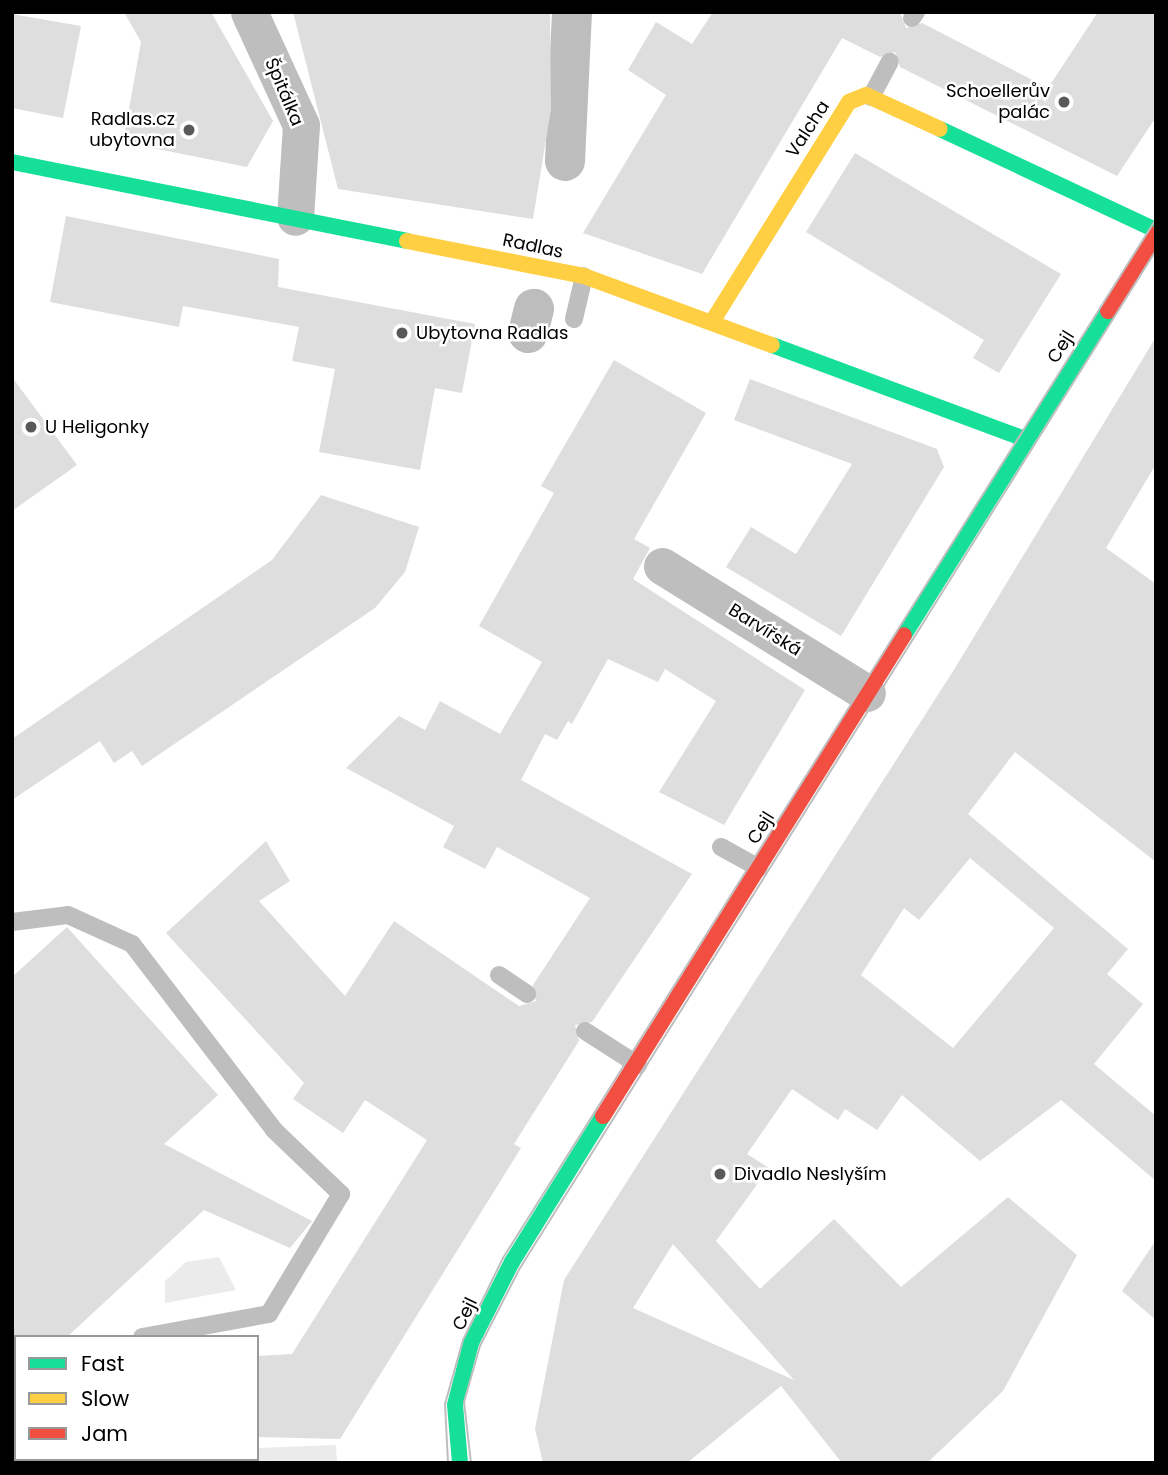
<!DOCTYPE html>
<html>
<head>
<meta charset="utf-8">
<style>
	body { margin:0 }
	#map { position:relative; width:1168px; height:1475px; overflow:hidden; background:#fff; font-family:Poppins,sans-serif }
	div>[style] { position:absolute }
	.green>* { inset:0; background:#ebebeb }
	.canal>* { height:40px; margin:-20px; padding:0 20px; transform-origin:20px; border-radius:20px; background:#bdbdbd }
	.building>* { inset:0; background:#dedede }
	.lane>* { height:18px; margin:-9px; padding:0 9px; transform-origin:9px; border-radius:9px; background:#bebebe }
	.street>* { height:37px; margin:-18.5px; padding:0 18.5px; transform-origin:18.5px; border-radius:18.5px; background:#bebebe }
	.fast>* { height:16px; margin:-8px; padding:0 8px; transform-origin:8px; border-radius:8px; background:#16e098 }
	.slow>* { height:16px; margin:-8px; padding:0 8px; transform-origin:8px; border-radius:8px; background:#ffcf43 }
	.jam>* { height:16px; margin:-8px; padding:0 8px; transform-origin:8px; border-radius:8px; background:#f24e42 }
	.tram>* { height:2px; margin:-1px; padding:0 1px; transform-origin:1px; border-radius:1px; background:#bebebe }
	.dots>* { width:19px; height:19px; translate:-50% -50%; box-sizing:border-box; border:4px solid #fff; border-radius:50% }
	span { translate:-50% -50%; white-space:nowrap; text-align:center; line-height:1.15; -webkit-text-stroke:5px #fff; paint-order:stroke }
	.street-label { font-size:18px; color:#000 }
	.poi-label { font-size:18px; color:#000 }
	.right { translate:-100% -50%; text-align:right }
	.left { translate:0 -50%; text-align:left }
	.frame { position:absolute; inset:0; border:14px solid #000; pointer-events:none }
	.legend { position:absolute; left:14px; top:1335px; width:245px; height:126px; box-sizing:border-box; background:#fff; border:2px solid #999; margin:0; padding:9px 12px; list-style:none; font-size:21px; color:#000 }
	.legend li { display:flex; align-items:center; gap:14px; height:35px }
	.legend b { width:35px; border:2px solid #999 }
</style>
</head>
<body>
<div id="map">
	<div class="green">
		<i style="clip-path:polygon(219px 1257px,236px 1290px,165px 1303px,165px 1281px,186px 1262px)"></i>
		<i style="clip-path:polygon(336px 1445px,337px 1462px,136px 1459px,257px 1459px,257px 1448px)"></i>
	</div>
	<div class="canal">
		<i style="left:565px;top:161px;width:149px;rotate:-87.3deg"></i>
		<i style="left:528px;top:333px;width:25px;rotate:-76deg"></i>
	</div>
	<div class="building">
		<i style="clip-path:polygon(124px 12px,211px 12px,273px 121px,247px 167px,123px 142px,141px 42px)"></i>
		<i style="clip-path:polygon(293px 12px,550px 12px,551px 109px,533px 219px,338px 189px)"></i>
		<i style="clip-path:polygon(713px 12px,900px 12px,906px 28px,922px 23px,1048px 88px,1098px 12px,1156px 12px,1156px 117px,1117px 176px,900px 67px,895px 52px,880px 57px,842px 38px,702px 274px,583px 233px,666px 95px,628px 70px,656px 22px,692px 44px)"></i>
		<i style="clip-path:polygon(12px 14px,81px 26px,63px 118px,12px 108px)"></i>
		<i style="clip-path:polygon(855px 153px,1061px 274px,999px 373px,973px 358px,984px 340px,806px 232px)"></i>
		<i style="clip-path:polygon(66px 216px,279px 259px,278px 287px,475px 324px,462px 393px,435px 388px,420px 470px,319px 452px,335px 369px,292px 361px,299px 327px,183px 306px,179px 327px,50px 302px)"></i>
		<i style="clip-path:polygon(evenodd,1156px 337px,1156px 464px,1106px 548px,1156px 584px,1156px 862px,1015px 752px,968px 814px,1128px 949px,1107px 974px,1143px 1004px,1094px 1064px,1156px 1116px,1156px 1181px,1061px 1100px,980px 1161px,902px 1095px,877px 1130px,845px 1109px,838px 1120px,792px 1089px,747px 1154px,769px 1168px,716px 1241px,760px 1289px,834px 1219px,901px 1287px,1008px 1197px,1077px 1255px,1003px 1391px,927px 1463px,842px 1463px,781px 1386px,687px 1463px,543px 1463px,535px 1429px,564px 1280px,955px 668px,1156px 337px,970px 858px,1054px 928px,953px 1048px,861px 975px,904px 908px,919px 920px,970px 858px,1156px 337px,673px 1244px,794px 1380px,633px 1308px,673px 1244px)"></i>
		<i style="clip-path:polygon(614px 360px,706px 413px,634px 539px,650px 548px,633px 579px,805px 690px,724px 825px,659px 792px,716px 701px,665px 669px,658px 682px,608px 659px,572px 724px,568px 721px,557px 740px,545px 734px,521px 780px,692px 874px,592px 1022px,575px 1025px,579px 1041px,514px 1144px,521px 1148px,340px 1439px,257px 1437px,257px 1356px,292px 1354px,427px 1140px,365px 1100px,343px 1133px,293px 1099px,304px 1083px,166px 933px,266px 841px,290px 881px,259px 901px,345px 996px,394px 921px,519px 1006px,536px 1001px,533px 985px,590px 898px,497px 847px,485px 869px,443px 847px,454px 826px,346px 768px,399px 716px,425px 730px,440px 701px,500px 734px,542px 662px,479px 626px,554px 493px,541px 486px)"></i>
		<i style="clip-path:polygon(12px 377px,77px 465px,12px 511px)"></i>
		<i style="clip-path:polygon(750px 379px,937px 449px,944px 467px,841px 636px,726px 567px,751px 527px,796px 554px,852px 464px,734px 420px)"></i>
		<i style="clip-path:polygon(321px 495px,419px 527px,405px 572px,375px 608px,142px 766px,132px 751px,114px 763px,100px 741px,12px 800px,12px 739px,272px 560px)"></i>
		<i style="clip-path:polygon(67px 927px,218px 1095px,164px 1144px,312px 1221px,290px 1248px,204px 1210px,67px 1337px,12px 1337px,12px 977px)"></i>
		<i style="clip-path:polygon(1156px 1240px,1156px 1320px,1122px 1291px)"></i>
	</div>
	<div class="lane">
		<i style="left:912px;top:18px;width:7px;rotate:-56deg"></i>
		<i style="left:871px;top:97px;width:40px;rotate:-62deg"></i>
		<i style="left:574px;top:319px;width:44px;rotate:-76.9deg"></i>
		<i style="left:721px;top:847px;width:43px;rotate:28.9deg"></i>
		<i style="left:12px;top:922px;width:56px;rotate:-7.1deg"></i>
		<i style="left:68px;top:915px;width:70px;rotate:24.4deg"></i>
		<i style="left:132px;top:944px;width:234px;rotate:52.6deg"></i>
		<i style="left:274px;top:1130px;width:93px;rotate:43.7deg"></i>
		<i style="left:341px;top:1194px;width:140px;rotate:121deg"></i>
		<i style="left:269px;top:1314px;width:129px;rotate:169.7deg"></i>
		<i style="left:499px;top:975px;width:34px;rotate:34deg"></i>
		<i style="left:585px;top:1031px;width:63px;rotate:32.7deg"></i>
		<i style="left:122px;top:1459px;width:4px;rotate:76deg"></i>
	</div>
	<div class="street">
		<i style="left:249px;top:12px;width:124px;rotate:65.3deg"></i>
		<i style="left:301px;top:125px;width:92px;rotate:93.7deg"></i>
		<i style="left:662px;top:566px;width:241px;rotate:31.8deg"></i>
	</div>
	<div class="fast">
		<i style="left:940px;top:129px;width:238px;rotate:25.1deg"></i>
		<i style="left:12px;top:162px;width:403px;rotate:11.3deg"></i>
		<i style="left:772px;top:345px;width:270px;rotate:20.4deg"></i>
		<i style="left:904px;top:635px;width:383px;rotate:-57.8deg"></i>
		<i style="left:460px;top:1463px;width:58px;rotate:-94.9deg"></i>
		<i style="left:455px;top:1405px;width:64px;rotate:-75.5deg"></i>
		<i style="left:471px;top:1343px;width:91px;rotate:-63.2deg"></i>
		<i style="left:512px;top:1262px;width:172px;rotate:-58.1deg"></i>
	</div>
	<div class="slow">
		<i style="left:407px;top:241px;width:180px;rotate:11.2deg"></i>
		<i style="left:584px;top:276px;width:200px;rotate:20.2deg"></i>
		<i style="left:712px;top:322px;width:259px;rotate:-58.1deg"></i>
		<i style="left:849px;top:102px;width:18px;rotate:-22deg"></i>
		<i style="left:866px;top:95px;width:81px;rotate:24.7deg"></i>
	</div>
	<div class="jam">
		<i style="left:1108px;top:311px;width:91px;rotate:-58.1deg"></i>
		<i style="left:603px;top:1116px;width:567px;rotate:-57.96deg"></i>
	</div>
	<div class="tram">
		<i style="left:448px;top:1463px;width:59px;rotate:-92.9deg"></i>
		<i style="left:445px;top:1404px;width:66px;rotate:-74.3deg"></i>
		<i style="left:463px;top:1340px;width:91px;rotate:-64deg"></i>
		<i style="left:503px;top:1258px;width:1227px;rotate:-57.85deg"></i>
		<i style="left:471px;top:1463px;width:61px;rotate:-96.5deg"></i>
		<i style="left:464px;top:1402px;width:58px;rotate:-74.1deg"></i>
		<i style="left:480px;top:1346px;width:88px;rotate:-62.9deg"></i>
		<i style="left:520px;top:1268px;width:1200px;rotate:-58deg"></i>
	</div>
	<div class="dots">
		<i style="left:1064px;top:102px;background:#595959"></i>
		<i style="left:189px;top:130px;background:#595959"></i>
		<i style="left:402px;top:333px;background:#595959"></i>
		<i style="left:31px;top:427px;background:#595959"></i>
		<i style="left:720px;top:1174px;background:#595959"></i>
	</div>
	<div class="street-label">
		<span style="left:284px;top:92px;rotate:67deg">Špitálka</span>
		<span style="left:808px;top:129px;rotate:-57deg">Valcha</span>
		<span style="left:533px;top:246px;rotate:12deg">Radlas</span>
		<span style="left:1061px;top:347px;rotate:-58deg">Cejl</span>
		<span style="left:765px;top:630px;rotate:32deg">Barvířská</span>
		<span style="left:761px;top:828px;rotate:-58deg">Cejl</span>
		<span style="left:465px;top:1314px;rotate:-64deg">Cejl</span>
	</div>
	<div class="poi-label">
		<span class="right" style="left:1050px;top:102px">Schoellerův<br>palác</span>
		<span class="right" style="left:175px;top:130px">Radlas.cz<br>ubytovna</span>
		<span class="left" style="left:416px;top:333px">Ubytovna Radlas</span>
		<span class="left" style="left:45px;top:427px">U Heligonky</span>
		<span class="left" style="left:734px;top:1174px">Divadlo Neslyším</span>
	</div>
	<div class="frame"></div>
	<ul class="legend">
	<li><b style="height:9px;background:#16e098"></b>Fast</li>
	<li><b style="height:9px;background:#ffcf43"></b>Slow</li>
	<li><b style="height:9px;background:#f24e42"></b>Jam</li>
	</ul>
</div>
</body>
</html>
